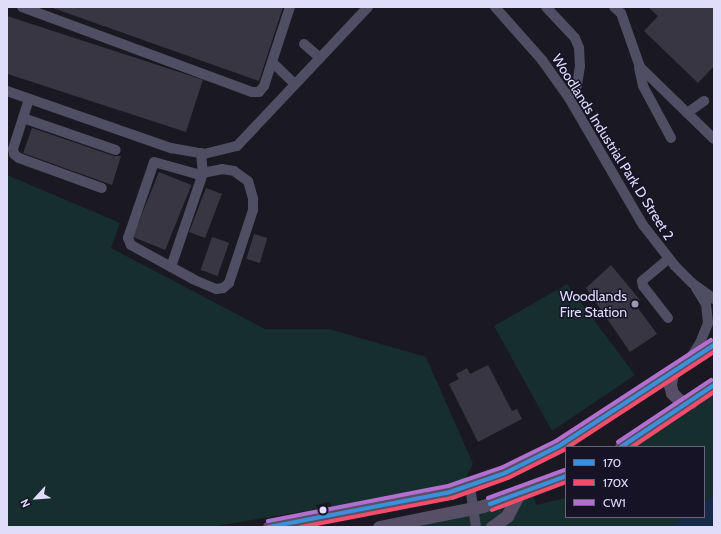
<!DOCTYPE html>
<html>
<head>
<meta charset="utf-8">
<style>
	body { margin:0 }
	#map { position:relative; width:721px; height:534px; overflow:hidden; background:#1a1822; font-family:Cabin,sans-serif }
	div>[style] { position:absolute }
	.green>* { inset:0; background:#172e2e }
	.water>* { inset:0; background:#172a48 }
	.building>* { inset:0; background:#393643; transform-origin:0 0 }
	.minor>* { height:10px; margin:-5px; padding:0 5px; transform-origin:5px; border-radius:5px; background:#4f4e62 }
	.major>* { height:13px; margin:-6.5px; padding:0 6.5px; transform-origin:6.5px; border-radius:6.5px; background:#564f66 }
	.bus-1>* { height:4px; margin:-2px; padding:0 2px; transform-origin:2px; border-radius:2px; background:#3a90db }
	.bus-2>* { height:4px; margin:-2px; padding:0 2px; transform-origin:2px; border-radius:2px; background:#f44d6c }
	.bus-3>* { height:4px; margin:-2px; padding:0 2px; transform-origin:2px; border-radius:2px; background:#b36fd0 }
	.dots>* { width:11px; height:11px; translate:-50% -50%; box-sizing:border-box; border:2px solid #161327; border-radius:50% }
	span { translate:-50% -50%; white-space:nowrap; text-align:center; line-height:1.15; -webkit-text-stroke:3px #161327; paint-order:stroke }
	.street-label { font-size:14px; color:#e0ddfb }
	.poi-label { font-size:14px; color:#e0ddfb }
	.right { translate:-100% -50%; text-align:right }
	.frame { position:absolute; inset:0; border:8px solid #e0ddfb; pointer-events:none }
	.legend { position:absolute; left:565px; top:446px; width:140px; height:72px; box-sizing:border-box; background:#161327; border:1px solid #67647c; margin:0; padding:5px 7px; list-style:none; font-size:12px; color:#e0ddfb }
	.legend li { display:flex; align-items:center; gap:8px; height:20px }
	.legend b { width:20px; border:1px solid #67647c }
	.north { position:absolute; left:16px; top:478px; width:40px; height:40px; -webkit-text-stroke:3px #161327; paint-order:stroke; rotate:244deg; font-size:11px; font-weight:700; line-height:16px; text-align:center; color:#e0ddfb }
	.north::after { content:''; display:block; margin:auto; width:14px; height:18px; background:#e0ddfb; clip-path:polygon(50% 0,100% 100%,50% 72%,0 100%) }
</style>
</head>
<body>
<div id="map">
	<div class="green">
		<i style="clip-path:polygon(7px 175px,120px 223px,111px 248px,265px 329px,329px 329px,426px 357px,473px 464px,465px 479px,393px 497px,331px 507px,330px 502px,316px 505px,317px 509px,211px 527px,7px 527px)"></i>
		<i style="clip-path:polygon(567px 284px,635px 375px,552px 431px,494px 326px)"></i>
		<i style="clip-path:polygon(714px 391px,714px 495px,704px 502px,704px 447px,628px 447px)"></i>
		<i style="clip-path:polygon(533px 493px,536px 505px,566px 498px,566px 517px,684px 517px,670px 527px,405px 527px)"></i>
	</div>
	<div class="water">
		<i style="clip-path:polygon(714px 495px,714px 524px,710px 527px,670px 527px,684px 517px,704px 517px,704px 502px)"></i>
	</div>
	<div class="building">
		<i style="clip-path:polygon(50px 7px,283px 7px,259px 81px)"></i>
		<i style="clip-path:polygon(648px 7px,714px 7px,714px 66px,698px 83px,644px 31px,658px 16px)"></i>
		<i style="left:7px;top:16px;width:206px;height:55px;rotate:18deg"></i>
		<i style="clip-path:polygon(32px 128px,114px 156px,121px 156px,112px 185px,23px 153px)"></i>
		<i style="left:159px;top:172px;width:35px;height:70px;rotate:22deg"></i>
		<i style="left:206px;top:188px;width:17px;height:47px;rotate:21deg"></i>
		<i style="left:254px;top:234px;width:14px;height:26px;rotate:17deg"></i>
		<i style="left:212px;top:237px;width:18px;height:35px;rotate:19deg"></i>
		<i style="clip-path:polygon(611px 265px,640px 300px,635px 304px,657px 334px,630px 352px,586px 288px)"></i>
		<i style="clip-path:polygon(488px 365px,512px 411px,517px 409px,522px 419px,478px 442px,449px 384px,459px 379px,456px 374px,467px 368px,470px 374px)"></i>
	</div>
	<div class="minor">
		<i style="left:22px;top:7px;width:245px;rotate:20.3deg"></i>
		<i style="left:252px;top:92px;width:7px"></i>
		<i style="left:259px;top:92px;width:8px;rotate:-50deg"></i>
		<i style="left:264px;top:86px;width:83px;rotate:-71.8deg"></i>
		<i style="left:495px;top:7px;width:71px;rotate:48.4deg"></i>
		<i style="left:542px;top:60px;width:47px;rotate:54.6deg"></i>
		<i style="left:569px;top:98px;width:147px;rotate:59.8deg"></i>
		<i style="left:643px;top:225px;width:52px;rotate:52deg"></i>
		<i style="left:675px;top:266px;width:24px;rotate:45deg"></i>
		<i style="left:692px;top:283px;width:27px;rotate:36deg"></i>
		<i style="left:546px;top:7px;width:42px;rotate:46.9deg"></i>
		<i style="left:575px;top:38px;width:11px;rotate:68deg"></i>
		<i style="left:579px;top:48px;width:18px;rotate:87deg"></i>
		<i style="left:580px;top:66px;width:19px;rotate:99deg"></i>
		<i style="left:577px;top:85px;width:15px;rotate:122deg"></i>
		<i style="left:614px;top:7px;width:9px;rotate:41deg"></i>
		<i style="left:621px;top:13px;width:57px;rotate:70.6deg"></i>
		<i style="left:640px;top:67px;width:103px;rotate:44.2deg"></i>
		<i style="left:304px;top:44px;width:21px;rotate:41deg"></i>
		<i style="left:272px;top:62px;width:32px;rotate:44deg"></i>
		<i style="left:639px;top:68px;width:18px;rotate:77deg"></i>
		<i style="left:643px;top:86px;width:59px;rotate:61.7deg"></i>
		<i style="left:7px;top:91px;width:174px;rotate:19.2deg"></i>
		<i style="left:171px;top:148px;width:34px;rotate:10deg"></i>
		<i style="left:204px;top:154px;width:34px;rotate:-14deg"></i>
		<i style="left:237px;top:146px;width:191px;rotate:-46.7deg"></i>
		<i style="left:29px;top:99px;width:52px;rotate:107.7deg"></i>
		<i style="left:13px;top:149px;width:5px;rotate:79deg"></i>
		<i style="left:14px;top:154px;width:6px;rotate:39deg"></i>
		<i style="left:19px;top:158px;width:88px;rotate:19.9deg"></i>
		<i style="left:687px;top:113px;width:21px;rotate:-35deg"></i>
		<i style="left:23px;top:118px;width:98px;rotate:19deg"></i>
		<i style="left:154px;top:162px;width:45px;rotate:15.6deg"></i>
		<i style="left:197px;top:174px;width:25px;rotate:-11deg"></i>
		<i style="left:222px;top:169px;width:12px;rotate:9deg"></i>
		<i style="left:234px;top:171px;width:17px;rotate:36deg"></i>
		<i style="left:248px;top:181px;width:18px;rotate:74deg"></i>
		<i style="left:253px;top:198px;width:12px;rotate:90deg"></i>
		<i style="left:253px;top:210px;width:77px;rotate:108.2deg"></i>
		<i style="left:229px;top:283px;width:8px;rotate:140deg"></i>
		<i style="left:223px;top:288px;width:7px;rotate:172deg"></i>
		<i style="left:216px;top:289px;width:25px;rotate:-157deg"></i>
		<i style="left:193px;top:279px;width:71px;rotate:-151.3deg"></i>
		<i style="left:131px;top:245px;width:8px;rotate:-113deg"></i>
		<i style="left:128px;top:238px;width:80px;rotate:-71.1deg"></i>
		<i style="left:171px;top:267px;width:99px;rotate:-71.2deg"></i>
		<i style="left:203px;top:173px;width:20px;rotate:-96deg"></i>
		<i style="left:668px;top:318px;width:41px;rotate:-128deg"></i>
		<i style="left:643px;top:286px;width:5px;rotate:-101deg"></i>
		<i style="left:642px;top:281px;width:35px;rotate:-40deg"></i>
		<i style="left:689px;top:360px;width:20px;rotate:-57deg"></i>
		<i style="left:700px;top:343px;width:22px;rotate:-68deg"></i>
		<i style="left:708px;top:323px;width:19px;rotate:-96deg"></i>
		<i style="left:706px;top:304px;width:19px;rotate:-122deg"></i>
		<i style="left:470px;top:486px;width:41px;rotate:81.7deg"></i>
	</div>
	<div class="major">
		<i style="left:672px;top:372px;width:13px;rotate:99deg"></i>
		<i style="left:670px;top:385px;width:8px;rotate:76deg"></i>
		<i style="left:672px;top:393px;width:11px;rotate:45deg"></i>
		<i style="left:680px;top:401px;width:11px;rotate:5deg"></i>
		<i style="left:621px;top:447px;width:112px;rotate:-33.7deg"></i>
		<i style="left:269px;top:527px;width:184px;rotate:-10.9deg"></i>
		<i style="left:450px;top:492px;width:58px;rotate:-19.1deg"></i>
		<i style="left:505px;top:473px;width:60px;rotate:-26.6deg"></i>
		<i style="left:559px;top:446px;width:185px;rotate:-33.1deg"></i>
		<i style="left:379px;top:527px;width:106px;rotate:-11.4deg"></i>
		<i style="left:483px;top:506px;width:88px;rotate:-19.9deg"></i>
		<i style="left:492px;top:527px;width:19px;rotate:-36deg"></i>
		<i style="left:507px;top:516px;width:24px;rotate:-62deg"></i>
	</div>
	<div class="bus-1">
		<i style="left:621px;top:447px;width:112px;rotate:-33.7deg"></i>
		<i style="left:490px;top:504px;width:81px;rotate:-20.2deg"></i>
		<i style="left:269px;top:527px;width:184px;rotate:-10.9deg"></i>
		<i style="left:450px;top:492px;width:58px;rotate:-19.1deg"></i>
		<i style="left:505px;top:473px;width:60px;rotate:-26.6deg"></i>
		<i style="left:559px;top:446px;width:185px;rotate:-33.1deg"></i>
	</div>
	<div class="bus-2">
		<i style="left:568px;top:447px;width:174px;rotate:-33.1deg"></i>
		<i style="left:632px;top:447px;width:99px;rotate:-33.9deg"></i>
		<i style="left:492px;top:510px;width:79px;rotate:-20.7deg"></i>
		<i style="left:301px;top:527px;width:154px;rotate:-10.9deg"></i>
		<i style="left:452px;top:498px;width:59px;rotate:-19.7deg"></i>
		<i style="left:508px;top:478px;width:65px;rotate:-26.6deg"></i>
	</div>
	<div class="bus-3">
		<i style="left:618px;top:442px;width:112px;rotate:-33.7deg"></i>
		<i style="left:488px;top:498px;width:81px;rotate:-20.2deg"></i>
		<i style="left:268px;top:521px;width:183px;rotate:-11deg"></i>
		<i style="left:448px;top:486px;width:58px;rotate:-19.1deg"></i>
		<i style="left:503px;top:467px;width:59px;rotate:-26.1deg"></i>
		<i style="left:556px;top:441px;width:185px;rotate:-33.1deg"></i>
	</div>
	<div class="dots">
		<i style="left:635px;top:304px;background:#9b98af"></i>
		<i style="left:323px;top:510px;background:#e0ddfb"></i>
	</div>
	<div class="street-label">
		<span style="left:613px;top:147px;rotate:58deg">Woodlands Industrial Park D Street 2</span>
	</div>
	<div class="poi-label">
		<span class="right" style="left:627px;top:304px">Woodlands<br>Fire Station</span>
	</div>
	<div class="frame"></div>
	<ul class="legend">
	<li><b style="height:5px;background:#3a90db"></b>170</li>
	<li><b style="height:5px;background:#f44d6c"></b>170X</li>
	<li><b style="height:5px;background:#b36fd0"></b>CW1</li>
	</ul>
	<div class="north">N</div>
</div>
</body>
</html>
